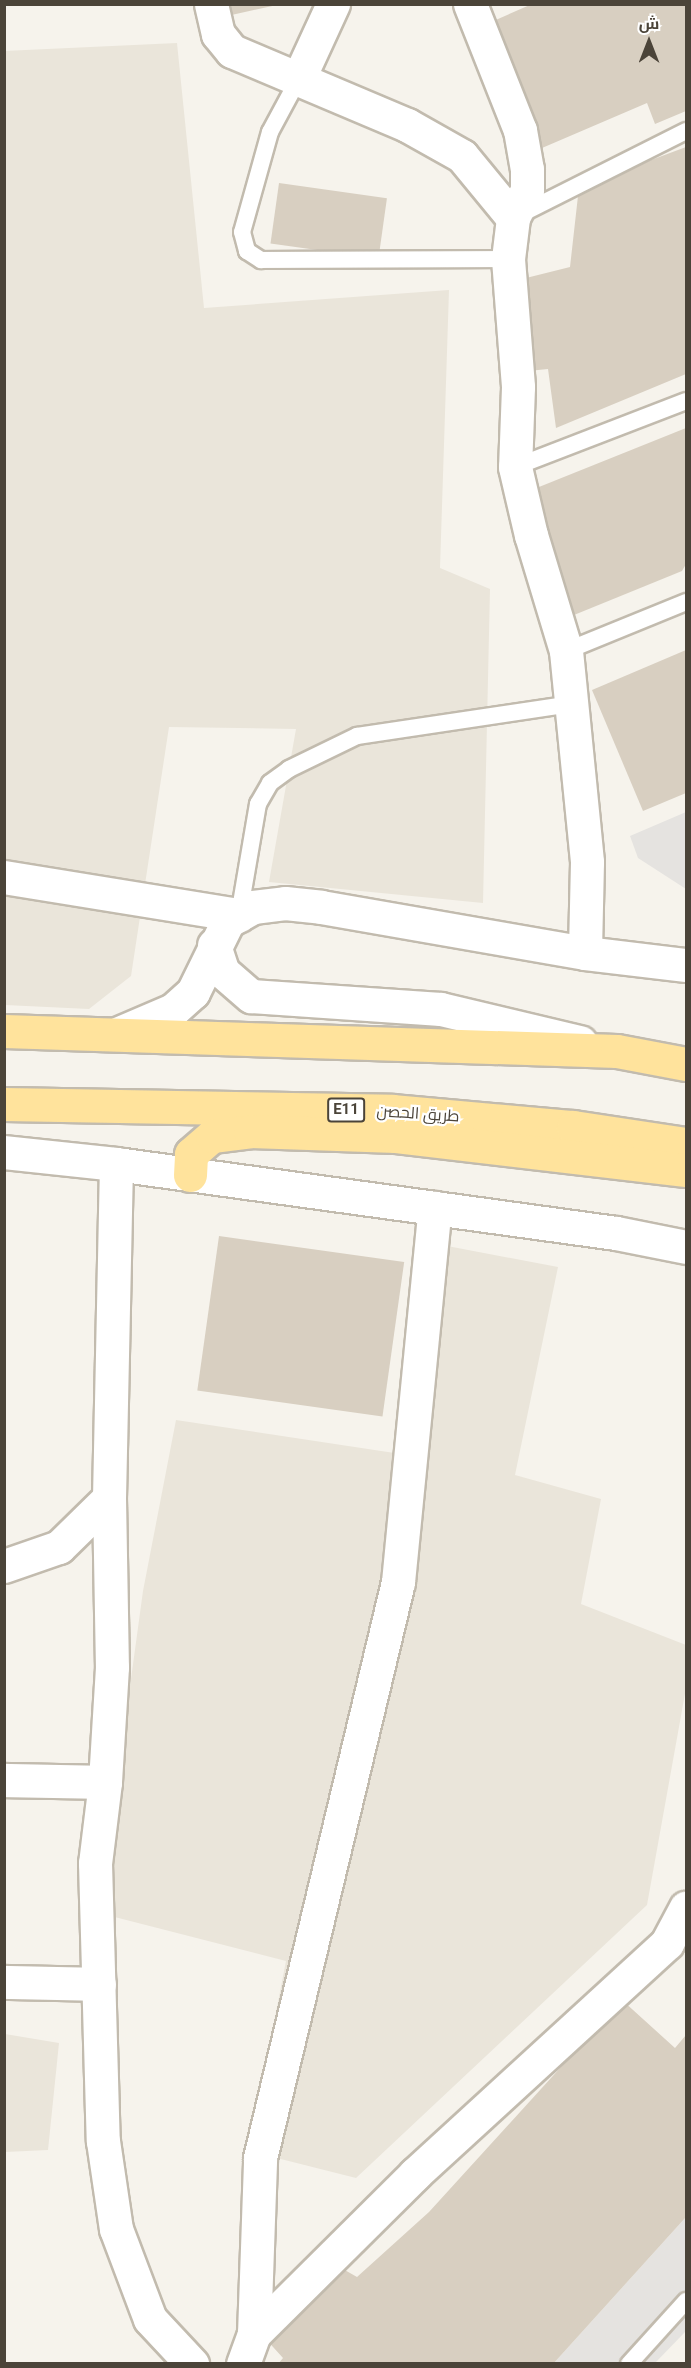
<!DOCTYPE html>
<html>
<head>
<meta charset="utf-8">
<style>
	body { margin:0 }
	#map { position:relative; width:691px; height:2368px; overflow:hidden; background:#f6f3ec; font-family:Roboto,Cairo,sans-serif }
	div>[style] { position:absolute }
	.residential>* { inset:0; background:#eae5da }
	.parking>* { inset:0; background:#e5e3e0 }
	.building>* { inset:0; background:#d8cfc1; transform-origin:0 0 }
	.roads { filter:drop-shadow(2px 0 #c2bbae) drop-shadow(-2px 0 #c2bbae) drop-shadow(0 2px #c2bbae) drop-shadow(0 -2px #c2bbae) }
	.service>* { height:16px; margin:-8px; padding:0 8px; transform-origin:8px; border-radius:8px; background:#fff }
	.minor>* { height:33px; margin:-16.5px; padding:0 16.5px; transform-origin:16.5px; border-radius:16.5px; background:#fff }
	.primary>* { height:33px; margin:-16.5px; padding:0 16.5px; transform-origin:16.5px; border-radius:16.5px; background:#ffe39c }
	span { translate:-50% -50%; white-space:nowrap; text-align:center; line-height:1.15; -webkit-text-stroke:4.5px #fff; paint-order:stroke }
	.shield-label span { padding:2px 4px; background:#fff; border:2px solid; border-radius:4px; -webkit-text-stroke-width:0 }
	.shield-label { font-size:15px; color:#4b4439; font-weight:700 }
	.street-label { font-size:16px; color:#4b4439 }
	.frame { position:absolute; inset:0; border:6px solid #4b4439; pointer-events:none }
	.north { position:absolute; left:619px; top:12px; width:60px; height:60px; -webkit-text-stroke:4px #fff; paint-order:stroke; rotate:0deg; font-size:16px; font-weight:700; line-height:24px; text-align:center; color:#4b4439 }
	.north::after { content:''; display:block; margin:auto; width:21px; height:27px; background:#4b4439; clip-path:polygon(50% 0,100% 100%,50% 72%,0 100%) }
</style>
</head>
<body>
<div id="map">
	<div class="residential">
		<i style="clip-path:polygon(177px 43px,204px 308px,449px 290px,440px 568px,490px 589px,483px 903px,269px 882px,296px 729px,169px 727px,131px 976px,89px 1009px,5px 1005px,4px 51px)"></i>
		<i style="clip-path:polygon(442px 1245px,558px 1267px,515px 1475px,601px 1499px,581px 1604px,686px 1645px,686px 1688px,647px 1905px,356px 2178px,249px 2151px,286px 1961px,99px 1913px,143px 1591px,176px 1420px,401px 1454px)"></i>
		<i style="clip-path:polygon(5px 2034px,59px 2043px,48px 2150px,5px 2152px)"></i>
	</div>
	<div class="parking">
		<i style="clip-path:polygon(686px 812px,686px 889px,638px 858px,630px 836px)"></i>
		<i style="clip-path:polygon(686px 2217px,686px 2331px,655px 2363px,553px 2364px)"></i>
	</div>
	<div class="building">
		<i style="clip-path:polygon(224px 4px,277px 4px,277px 5px,227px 16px)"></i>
		<i style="clip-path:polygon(532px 4px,686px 4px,686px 111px,655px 124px,647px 103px,535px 151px,482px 26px)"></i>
		<i style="clip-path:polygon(686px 147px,686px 374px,556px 428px,548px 369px,528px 371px,514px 281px,570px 267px,579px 187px)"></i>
		<i style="left:279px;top:183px;width:109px;height:61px;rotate:8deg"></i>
		<i style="clip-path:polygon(686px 428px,686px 564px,682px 571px,574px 615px,524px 493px)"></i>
		<i style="clip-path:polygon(686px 650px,686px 793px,643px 811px,592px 690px)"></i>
		<i style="left:219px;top:1236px;width:187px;height:156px;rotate:8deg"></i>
		<i style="clip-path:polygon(622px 2000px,675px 2048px,686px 2035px,686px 2217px,553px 2364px,278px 2364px,283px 2358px,264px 2337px,329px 2261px,357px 2277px,429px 2212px)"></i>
	</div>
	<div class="roads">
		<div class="service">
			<i style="left:298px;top:80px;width:59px;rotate:118.3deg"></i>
			<i style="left:270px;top:132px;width:104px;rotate:105.6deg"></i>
			<i style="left:242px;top:232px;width:20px;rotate:75deg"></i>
			<i style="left:247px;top:251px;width:17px;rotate:33deg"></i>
			<i style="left:261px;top:260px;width:247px;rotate:-0.2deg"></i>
			<i style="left:519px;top:215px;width:187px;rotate:-26.7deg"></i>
			<i style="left:515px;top:467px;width:183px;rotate:-21.1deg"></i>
			<i style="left:566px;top:651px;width:130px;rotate:-22.2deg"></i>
			<i style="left:239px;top:915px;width:113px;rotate:-80.3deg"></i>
			<i style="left:258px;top:804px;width:24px;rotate:-60deg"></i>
			<i style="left:270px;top:783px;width:24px;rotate:-36deg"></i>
			<i style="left:289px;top:769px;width:76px;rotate:-25.9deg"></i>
			<i style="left:357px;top:736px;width:216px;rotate:-8.5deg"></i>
			<i style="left:629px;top:2364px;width:85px;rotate:-47.9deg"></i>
		</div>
		<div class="minor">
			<i style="left:211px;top:4px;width:31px;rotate:77deg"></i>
			<i style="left:218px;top:34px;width:22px;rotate:51deg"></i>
			<i style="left:232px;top:51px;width:190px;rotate:22.9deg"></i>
			<i style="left:407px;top:125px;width:63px;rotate:29.4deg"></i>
			<i style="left:462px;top:156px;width:80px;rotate:50.6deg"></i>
			<i style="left:513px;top:218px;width:41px;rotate:97deg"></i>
			<i style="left:508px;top:259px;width:128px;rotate:85.5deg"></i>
			<i style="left:518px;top:387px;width:80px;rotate:92.1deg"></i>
			<i style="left:515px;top:467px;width:70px;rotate:76.8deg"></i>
			<i style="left:531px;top:535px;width:121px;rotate:73.2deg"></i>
			<i style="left:566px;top:651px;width:212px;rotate:84.3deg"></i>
			<i style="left:587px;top:862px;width:91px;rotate:91.3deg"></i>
			<i style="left:470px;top:4px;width:136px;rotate:68.4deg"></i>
			<i style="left:520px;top:130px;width:40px;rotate:80deg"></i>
			<i style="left:527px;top:169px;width:21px;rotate:90deg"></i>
			<i style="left:527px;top:190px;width:31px;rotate:117deg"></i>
			<i style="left:298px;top:80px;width:84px;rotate:-65.3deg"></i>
			<i style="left:4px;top:877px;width:238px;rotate:9.2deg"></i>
			<i style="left:214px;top:945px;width:28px;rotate:72deg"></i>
			<i style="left:223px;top:972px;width:37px;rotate:41deg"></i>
			<i style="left:251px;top:996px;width:190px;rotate:3.9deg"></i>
			<i style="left:441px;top:1009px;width:143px;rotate:13.4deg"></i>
			<i style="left:117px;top:1034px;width:61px;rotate:-23.2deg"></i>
			<i style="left:173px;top:1010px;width:27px;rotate:-42deg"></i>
			<i style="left:193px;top:992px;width:79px;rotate:-63.8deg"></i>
			<i style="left:228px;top:921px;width:29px;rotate:-29deg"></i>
			<i style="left:253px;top:907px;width:32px;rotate:-7deg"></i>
			<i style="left:285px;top:903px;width:36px;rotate:6deg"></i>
			<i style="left:321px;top:907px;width:268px;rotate:9.9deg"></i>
			<i style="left:585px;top:953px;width:102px;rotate:6.8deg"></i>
			<i style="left:4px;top:1152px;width:113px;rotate:6.1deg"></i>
			<i style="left:116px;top:1164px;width:505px;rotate:7.86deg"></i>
			<i style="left:616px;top:1233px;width:71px;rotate:11.3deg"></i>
			<i style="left:116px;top:1164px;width:334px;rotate:91.2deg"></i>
			<i style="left:109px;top:1498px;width:169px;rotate:89deg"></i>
			<i style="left:112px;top:1667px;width:115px;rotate:93.5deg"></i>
			<i style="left:105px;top:1782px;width:82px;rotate:97deg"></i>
			<i style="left:95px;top:1863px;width:278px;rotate:88.4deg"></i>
			<i style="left:103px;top:2141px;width:89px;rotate:81.6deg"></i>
			<i style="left:116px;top:2229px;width:96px;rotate:69.3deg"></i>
			<i style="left:150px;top:2319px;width:62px;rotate:47deg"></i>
			<i style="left:4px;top:1566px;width:58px;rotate:-19.1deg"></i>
			<i style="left:59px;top:1547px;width:70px;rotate:-44.4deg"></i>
			<i style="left:4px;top:1780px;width:101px;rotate:1.1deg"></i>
			<i style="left:4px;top:1982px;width:95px;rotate:1.2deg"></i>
			<i style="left:254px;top:2334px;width:176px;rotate:-88deg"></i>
			<i style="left:260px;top:2158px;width:592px;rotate:-76.53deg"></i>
			<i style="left:398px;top:1582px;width:376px;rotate:-84.4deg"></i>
			<i style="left:243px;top:2364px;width:32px;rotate:-70deg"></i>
			<i style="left:254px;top:2334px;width:227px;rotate:-44.8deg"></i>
			<i style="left:415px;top:2174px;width:342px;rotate:-42.5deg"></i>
			<i style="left:667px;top:1943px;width:40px;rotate:-62deg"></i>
		</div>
		<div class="primary">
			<i style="left:4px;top:1031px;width:613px;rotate:1.87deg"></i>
			<i style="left:617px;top:1051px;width:70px;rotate:10.7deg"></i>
			<i style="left:4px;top:1104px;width:388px;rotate:1deg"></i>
			<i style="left:392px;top:1111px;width:182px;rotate:5.1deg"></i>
			<i style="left:573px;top:1127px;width:114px;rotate:8.6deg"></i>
			<i style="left:190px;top:1175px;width:21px;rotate:-87deg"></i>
			<i style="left:191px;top:1154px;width:28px;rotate:-41deg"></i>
			<i style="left:212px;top:1136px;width:38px;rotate:-7deg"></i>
			<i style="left:250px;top:1131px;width:146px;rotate:2deg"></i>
			<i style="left:396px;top:1136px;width:292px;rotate:6.7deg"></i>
		</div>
	</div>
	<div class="shield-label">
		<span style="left:346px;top:1110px">E11</span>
	</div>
	<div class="street-label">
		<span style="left:418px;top:1114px;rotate:4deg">طريق الحصن</span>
	</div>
	<div class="frame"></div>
	<div class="north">ش</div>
</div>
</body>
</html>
